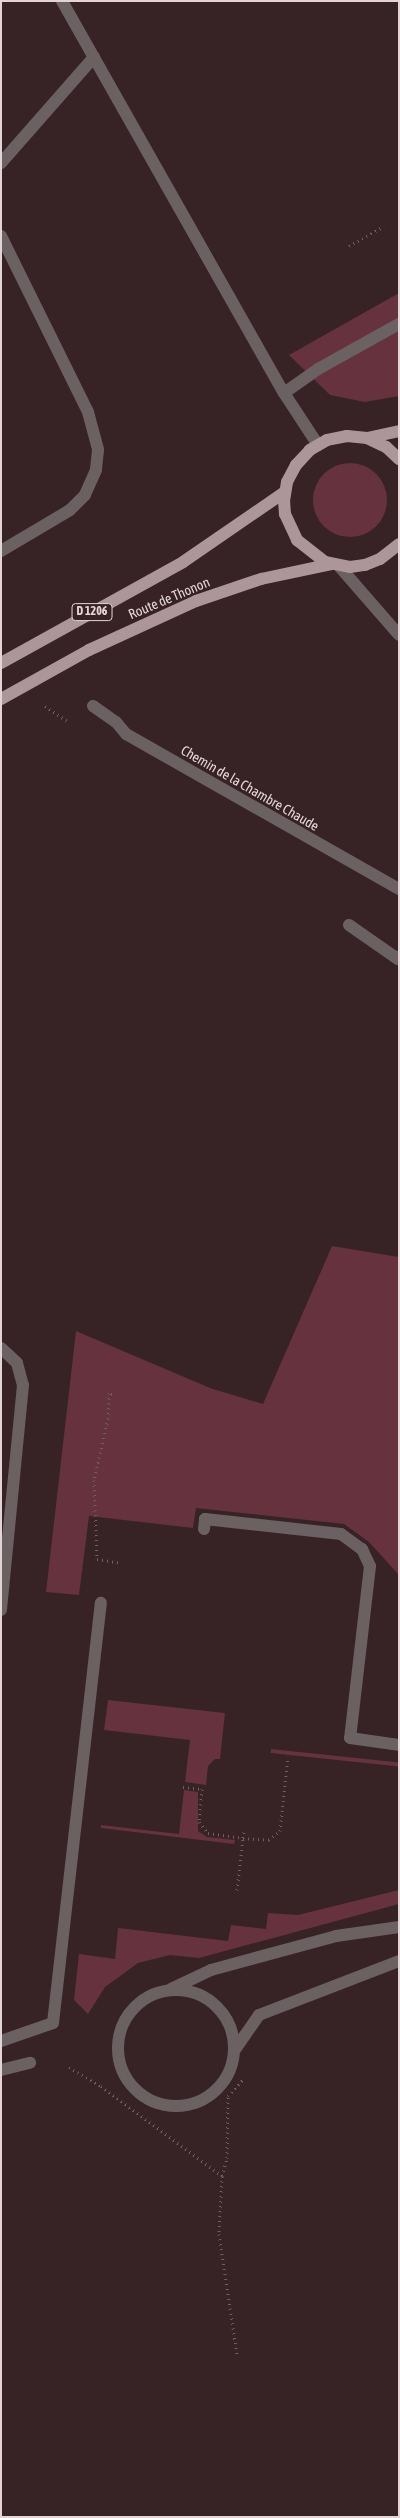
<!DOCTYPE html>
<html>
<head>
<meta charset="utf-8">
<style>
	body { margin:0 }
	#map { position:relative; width:400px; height:2518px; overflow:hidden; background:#372226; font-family:"Asap Condensed",sans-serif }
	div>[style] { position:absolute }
	.green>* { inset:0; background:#65323e; transform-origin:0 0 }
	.round { border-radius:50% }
	.path>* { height:3px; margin-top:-1.5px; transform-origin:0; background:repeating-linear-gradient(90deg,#705e61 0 1px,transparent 0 5px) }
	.minor>* { height:12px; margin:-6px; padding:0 6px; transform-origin:6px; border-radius:6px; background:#6b6062 }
	.minor>.ring { margin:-6px; padding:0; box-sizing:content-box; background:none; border:12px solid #6b6062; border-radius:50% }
	.major>* { height:12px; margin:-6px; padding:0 6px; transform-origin:6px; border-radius:6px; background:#ad969a }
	span { translate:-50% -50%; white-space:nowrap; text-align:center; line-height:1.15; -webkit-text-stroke:4px #372226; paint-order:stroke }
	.shield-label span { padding:1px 4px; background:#372226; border:1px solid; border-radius:4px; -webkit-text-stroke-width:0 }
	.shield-label { font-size:12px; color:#e3d5d7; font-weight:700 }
	.street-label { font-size:14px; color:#e3d5d7 }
	.frame { position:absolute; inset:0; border:2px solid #e3d5d7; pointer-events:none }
</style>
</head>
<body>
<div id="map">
	<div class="green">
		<i style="clip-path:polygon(399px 293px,399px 396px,365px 402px,330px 395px,289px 355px)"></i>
		<i class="round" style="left:313px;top:463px;width:74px;height:74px"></i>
		<i style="clip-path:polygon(332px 1246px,399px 1257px,399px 1575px,369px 1542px,344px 1524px,196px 1508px,193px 1528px,89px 1516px,79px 1595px,46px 1592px,76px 1331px,210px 1388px,263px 1404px)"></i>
		<i style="clip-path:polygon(108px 1700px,225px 1713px,220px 1759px,215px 1759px,208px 1766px,206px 1785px,185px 1782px,190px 1740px,104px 1730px)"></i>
		<i style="left:271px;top:1749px;width:129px;height:4px;rotate:6deg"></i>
		<i style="clip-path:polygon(184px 1790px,198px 1792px,198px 1831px,207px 1837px,235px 1840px,234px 1844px,101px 1828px,101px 1825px,179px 1834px)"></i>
		<i style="clip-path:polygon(399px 1890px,399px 1904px,199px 1958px,170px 1955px,138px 1963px,105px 1987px,88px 2014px,74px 2000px,79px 1954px,115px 1959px,118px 1928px,228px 1941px,231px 1925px,266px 1929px,268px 1913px,298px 1915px)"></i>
	</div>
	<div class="path">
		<i style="left:349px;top:246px;width:40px;rotate:-29.7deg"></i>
		<i style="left:45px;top:706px;width:29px;rotate:34deg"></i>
		<i style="left:112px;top:1394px;width:3px;rotate:-162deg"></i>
		<i style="left:109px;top:1393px;width:25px;rotate:92deg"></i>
		<i style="left:108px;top:1418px;width:64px;rotate:102.7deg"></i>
		<i style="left:94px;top:1480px;width:79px;rotate:87.8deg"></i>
		<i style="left:97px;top:1559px;width:25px;rotate:9deg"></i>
		<i style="left:183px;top:1787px;width:19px;rotate:6deg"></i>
		<i style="left:202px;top:1789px;width:33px;rotate:95deg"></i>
		<i style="left:199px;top:1822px;width:14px;rotate:51deg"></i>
		<i style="left:208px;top:1833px;width:35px;rotate:8deg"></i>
		<i style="left:243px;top:1838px;width:7px;rotate:-82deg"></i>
		<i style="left:237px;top:1890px;width:52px;rotate:-83.4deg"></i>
		<i style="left:243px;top:1838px;width:26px;rotate:4deg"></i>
		<i style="left:269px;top:1840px;width:14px;rotate:-39deg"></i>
		<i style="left:280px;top:1831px;width:75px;rotate:-83.9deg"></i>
		<i style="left:69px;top:2067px;width:37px;rotate:31deg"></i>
		<i style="left:101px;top:2086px;width:151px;rotate:36.6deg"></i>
		<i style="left:222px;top:2176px;width:58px;rotate:93deg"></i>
		<i style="left:219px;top:2234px;width:122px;rotate:81.5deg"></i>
		<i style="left:222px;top:2176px;width:19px;rotate:-74deg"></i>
		<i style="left:227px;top:2158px;width:62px;rotate:-89.1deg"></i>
		<i style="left:228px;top:2096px;width:24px;rotate:-48deg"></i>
	</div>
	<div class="minor">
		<i style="left:62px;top:1px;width:450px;rotate:60.5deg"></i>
		<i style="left:284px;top:393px;width:62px;rotate:56.8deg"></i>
		<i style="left:1px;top:163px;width:141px;rotate:-48.7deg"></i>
		<i style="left:1px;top:236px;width:196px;rotate:63.7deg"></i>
		<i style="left:88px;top:412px;width:39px;rotate:75deg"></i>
		<i style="left:98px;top:450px;width:20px;rotate:96deg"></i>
		<i style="left:96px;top:470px;width:27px;rotate:114deg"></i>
		<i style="left:85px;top:495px;width:21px;rotate:135deg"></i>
		<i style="left:70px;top:510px;width:80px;rotate:149.3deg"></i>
		<i style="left:284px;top:393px;width:42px;rotate:-35.2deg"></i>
		<i style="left:318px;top:369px;width:93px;rotate:-29.1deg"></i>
		<i style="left:339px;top:566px;width:91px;rotate:49deg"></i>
		<i style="left:93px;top:706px;width:28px;rotate:35deg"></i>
		<i style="left:116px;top:722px;width:16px;rotate:50deg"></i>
		<i style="left:126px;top:734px;width:314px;rotate:29.6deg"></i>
		<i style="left:349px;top:925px;width:60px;rotate:34.8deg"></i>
		<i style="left:398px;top:959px;width:3px;rotate:-72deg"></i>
		<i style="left:1px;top:1348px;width:22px;rotate:43deg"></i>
		<i style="left:17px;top:1363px;width:23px;rotate:75deg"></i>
		<i style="left:23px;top:1385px;width:226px;rotate:95.6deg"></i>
		<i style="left:204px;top:1529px;width:10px;rotate:-84deg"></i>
		<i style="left:205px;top:1519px;width:137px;rotate:6.3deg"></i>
		<i style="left:341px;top:1534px;width:26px;rotate:36deg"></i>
		<i style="left:362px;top:1549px;width:19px;rotate:65deg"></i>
		<i style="left:370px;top:1566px;width:173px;rotate:96.6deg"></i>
		<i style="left:350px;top:1738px;width:49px;rotate:8.1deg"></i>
		<i style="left:171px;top:1989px;width:44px;rotate:-25.4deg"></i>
		<i style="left:211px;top:1970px;width:130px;rotate:-15.2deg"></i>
		<i style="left:336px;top:1936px;width:64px;rotate:-8.1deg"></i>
		<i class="ring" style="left:118px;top:1990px;width:104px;height:104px"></i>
		<i style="left:1px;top:2041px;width:55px;rotate:-19.1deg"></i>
		<i style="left:53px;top:2023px;width:423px;rotate:-83.5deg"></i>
		<i style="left:234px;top:2051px;width:44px;rotate:-55.2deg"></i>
		<i style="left:259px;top:2015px;width:150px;rotate:-21.1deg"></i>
		<i style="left:1px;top:2070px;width:30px;rotate:-14deg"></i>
	</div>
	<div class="major">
		<i style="left:367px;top:438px;width:33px;rotate:-12deg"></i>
		<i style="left:399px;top:459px;width:18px;rotate:-137deg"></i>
		<i style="left:386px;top:447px;width:21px;rotate:-155deg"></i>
		<i style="left:367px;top:438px;width:20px;rotate:-174deg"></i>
		<i style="left:347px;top:436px;width:20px;rotate:169deg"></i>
		<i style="left:327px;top:440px;width:20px;rotate:150deg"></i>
		<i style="left:310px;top:450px;width:21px;rotate:133deg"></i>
		<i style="left:296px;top:465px;width:19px;rotate:118deg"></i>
		<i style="left:287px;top:482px;width:18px;rotate:99deg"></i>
		<i style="left:284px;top:500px;width:14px;rotate:86deg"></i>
		<i style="left:285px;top:514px;width:29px;rotate:65deg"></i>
		<i style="left:297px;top:540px;width:36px;rotate:38deg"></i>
		<i style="left:325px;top:562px;width:25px;rotate:11deg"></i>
		<i style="left:350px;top:567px;width:15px;rotate:-8deg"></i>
		<i style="left:365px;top:565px;width:16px;rotate:-22deg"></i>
		<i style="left:380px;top:559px;width:24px;rotate:-38deg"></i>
		<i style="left:1px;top:663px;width:208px;rotate:-29deg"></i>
		<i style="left:183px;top:562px;width:124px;rotate:-34.5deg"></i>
		<i style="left:1px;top:699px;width:101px;rotate:-29.1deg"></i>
		<i style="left:89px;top:650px;width:118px;rotate:-24.6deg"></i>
		<i style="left:196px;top:601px;width:69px;rotate:-18.7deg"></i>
		<i style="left:261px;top:579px;width:73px;rotate:-11.9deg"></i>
	</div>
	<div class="shield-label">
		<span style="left:92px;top:612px">D 1206</span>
	</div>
	<div class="street-label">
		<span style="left:169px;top:598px;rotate:-23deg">Route de Thonon</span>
		<span style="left:250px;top:788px;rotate:30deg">Chemin de la Chambre Chaude</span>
	</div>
	<div class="frame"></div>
</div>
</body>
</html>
